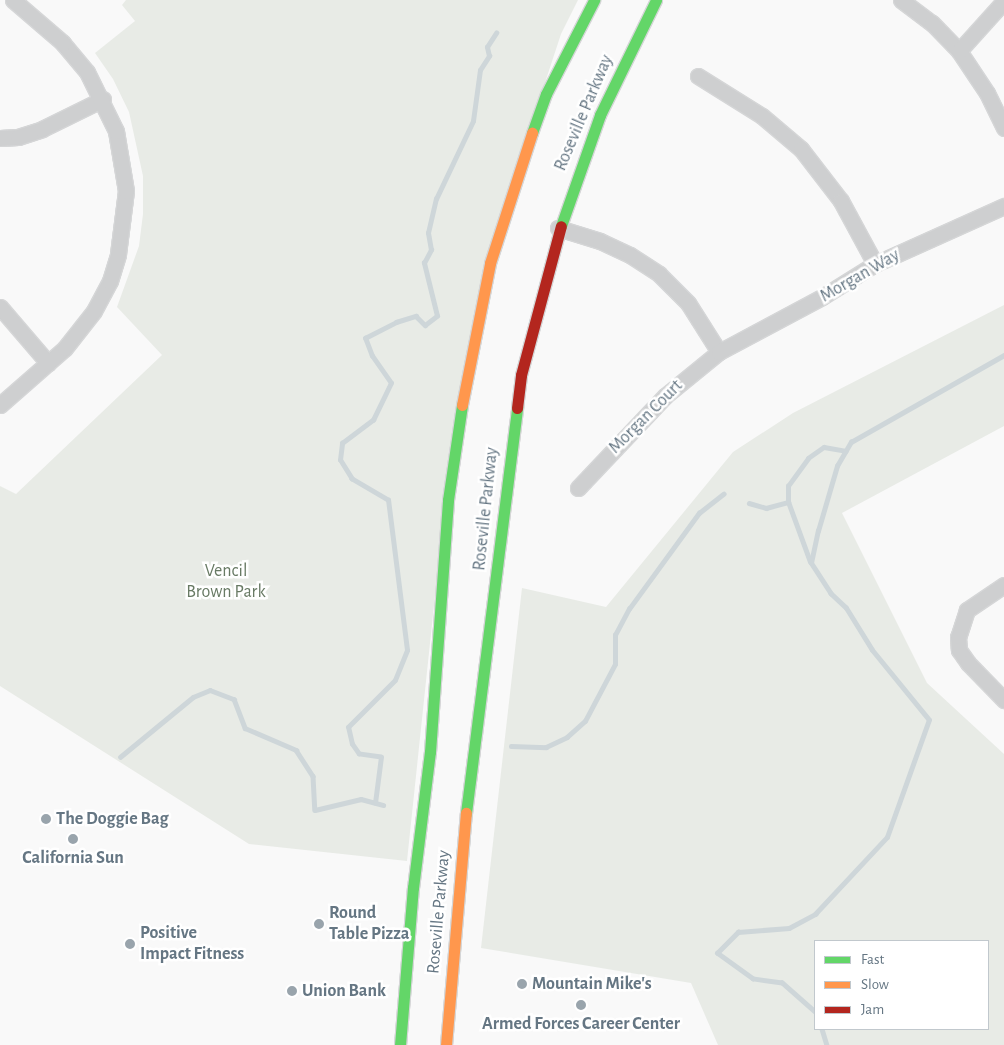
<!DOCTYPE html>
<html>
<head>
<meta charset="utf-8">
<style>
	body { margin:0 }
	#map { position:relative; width:1004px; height:1045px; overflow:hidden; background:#f9f9f9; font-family:"Alegreya Sans",sans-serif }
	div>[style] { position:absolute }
	.green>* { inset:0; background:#e8ebe6 }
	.stream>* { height:4.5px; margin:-2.25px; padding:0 2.25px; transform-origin:2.25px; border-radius:2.25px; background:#ced6d9 }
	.roads { filter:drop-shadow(1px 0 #d5d6d7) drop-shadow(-1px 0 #d5d6d7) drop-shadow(0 1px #d5d6d7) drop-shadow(0 -1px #d5d6d7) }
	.street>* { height:15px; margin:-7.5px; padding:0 7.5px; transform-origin:7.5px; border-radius:7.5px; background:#cecfd0 }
	.fast>* { height:11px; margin:-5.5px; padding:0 5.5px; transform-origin:5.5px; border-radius:5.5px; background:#63d668 }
	.slow>* { height:11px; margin:-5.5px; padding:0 5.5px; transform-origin:5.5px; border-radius:5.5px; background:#ff974d }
	.jam>* { height:11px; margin:-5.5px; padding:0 5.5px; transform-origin:5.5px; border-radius:5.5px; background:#b3261e }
	.dots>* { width:14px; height:14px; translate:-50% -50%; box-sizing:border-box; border:2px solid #fff; border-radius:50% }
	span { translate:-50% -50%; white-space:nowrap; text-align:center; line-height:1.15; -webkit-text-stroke:5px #fff; paint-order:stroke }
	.street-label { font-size:18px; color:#657683 }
	.park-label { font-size:18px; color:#687a64 }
	.poi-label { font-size:18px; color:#657683; font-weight:700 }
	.left { translate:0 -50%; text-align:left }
	.legend { position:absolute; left:814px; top:940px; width:175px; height:90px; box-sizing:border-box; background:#fff; border:1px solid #c1c8cd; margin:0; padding:6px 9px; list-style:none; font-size:15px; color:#657683 }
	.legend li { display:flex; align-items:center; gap:10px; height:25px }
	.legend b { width:25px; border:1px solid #c1c8cd }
</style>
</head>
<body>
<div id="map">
	<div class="green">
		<i style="clip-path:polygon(126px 0,578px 0,561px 34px,492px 244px,448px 473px,407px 861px,249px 844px,0 686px,0 486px,16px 494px,162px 355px,117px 307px,139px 246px,143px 214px,143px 176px,129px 112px,113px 79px,95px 53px,135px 21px,122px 5px)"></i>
		<i style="clip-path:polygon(evenodd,1004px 305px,1004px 426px,842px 513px,927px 683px,1004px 754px,1004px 1045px,718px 1045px,691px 983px,481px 948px,522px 588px,606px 607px,733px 452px,793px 413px,1004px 305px,815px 941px,988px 941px,988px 1029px,815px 1029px,815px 941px)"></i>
	</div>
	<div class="stream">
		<i style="left:749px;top:503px;width:18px;rotate:16deg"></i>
		<i style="left:766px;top:508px;width:23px;rotate:-15deg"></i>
		<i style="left:810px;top:562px;width:64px;rotate:-110.1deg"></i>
		<i style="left:788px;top:502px;width:16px;rotate:-90deg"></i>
		<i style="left:788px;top:486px;width:34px;rotate:-54deg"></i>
		<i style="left:808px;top:458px;width:19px;rotate:-35deg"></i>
		<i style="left:824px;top:447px;width:22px;rotate:10deg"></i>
		<i style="left:511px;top:746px;width:35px;rotate:2deg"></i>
		<i style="left:546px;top:747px;width:23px;rotate:-25deg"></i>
		<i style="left:567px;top:737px;width:24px;rotate:-42deg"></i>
		<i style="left:585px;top:721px;width:64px;rotate:-62.2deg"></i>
		<i style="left:615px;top:664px;width:29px;rotate:-90deg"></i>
		<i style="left:615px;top:635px;width:30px;rotate:-62deg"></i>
		<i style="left:629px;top:609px;width:119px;rotate:-53.9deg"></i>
		<i style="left:699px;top:513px;width:31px;rotate:-38deg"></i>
		<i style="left:120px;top:757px;width:94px;rotate:-39.4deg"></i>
		<i style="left:193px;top:697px;width:18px;rotate:-22deg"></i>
		<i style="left:210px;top:690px;width:26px;rotate:21deg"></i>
		<i style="left:234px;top:699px;width:31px;rotate:69deg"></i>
		<i style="left:245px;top:728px;width:56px;rotate:23.3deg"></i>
		<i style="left:296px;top:750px;width:31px;rotate:57deg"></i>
		<i style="left:313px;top:776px;width:34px;rotate:87deg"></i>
		<i style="left:315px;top:810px;width:47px;rotate:-13.4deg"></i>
		<i style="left:361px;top:799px;width:23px;rotate:15deg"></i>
		<i style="left:375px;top:803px;width:46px;rotate:-82.6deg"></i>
		<i style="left:381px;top:757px;width:22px;rotate:-172deg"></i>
		<i style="left:359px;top:754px;width:12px;rotate:-125deg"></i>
		<i style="left:352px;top:744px;width:17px;rotate:-103deg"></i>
		<i style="left:348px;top:727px;width:66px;rotate:-45deg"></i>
		<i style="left:395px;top:680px;width:32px;rotate:-68deg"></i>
		<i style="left:407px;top:650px;width:151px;rotate:-97.2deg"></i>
		<i style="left:388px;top:500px;width:42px;rotate:-149.7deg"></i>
		<i style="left:352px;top:479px;width:22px;rotate:-122deg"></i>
		<i style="left:340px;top:460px;width:17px;rotate:-83deg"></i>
		<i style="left:342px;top:443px;width:39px;rotate:-37deg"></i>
		<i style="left:373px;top:420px;width:41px;rotate:-64.1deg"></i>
		<i style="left:391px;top:383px;width:33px;rotate:-125deg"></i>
		<i style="left:372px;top:356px;width:19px;rotate:-111deg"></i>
		<i style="left:365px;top:338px;width:35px;rotate:-27deg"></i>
		<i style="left:396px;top:322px;width:21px;rotate:-17deg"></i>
		<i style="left:416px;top:316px;width:13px;rotate:45deg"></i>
		<i style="left:425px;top:325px;width:15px;rotate:-37deg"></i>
		<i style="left:437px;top:316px;width:55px;rotate:-103.8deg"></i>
		<i style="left:424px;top:263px;width:15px;rotate:-62deg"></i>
		<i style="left:431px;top:250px;width:17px;rotate:-100deg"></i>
		<i style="left:428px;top:233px;width:35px;rotate:-77deg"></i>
		<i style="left:436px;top:199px;width:86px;rotate:-64.6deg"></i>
		<i style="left:473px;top:121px;width:51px;rotate:-82.2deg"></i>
		<i style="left:480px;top:70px;width:17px;rotate:-57deg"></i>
		<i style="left:489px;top:56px;width:9px;rotate:-103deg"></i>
		<i style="left:487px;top:47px;width:17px;rotate:-57deg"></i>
		<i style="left:815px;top:1012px;width:44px;rotate:-138.7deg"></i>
		<i style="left:782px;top:983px;width:29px;rotate:-172deg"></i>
		<i style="left:753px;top:979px;width:44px;rotate:-144.2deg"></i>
		<i style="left:717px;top:953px;width:30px;rotate:-45deg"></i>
		<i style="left:738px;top:932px;width:51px;rotate:-4.5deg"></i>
		<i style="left:789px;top:928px;width:30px;rotate:-28deg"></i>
		<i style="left:815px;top:914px;width:105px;rotate:-46.9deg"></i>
		<i style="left:887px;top:837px;width:124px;rotate:-70.3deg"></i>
		<i style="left:929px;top:720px;width:90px;rotate:-129.2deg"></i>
		<i style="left:872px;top:650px;width:49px;rotate:-121.8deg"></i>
		<i style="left:846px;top:608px;width:21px;rotate:-137deg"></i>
		<i style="left:831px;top:594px;width:37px;rotate:-123deg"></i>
		<i style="left:811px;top:563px;width:33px;rotate:-78deg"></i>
		<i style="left:818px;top:531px;width:68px;rotate:-73.7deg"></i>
		<i style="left:837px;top:466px;width:28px;rotate:-60deg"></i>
		<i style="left:851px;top:442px;width:176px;rotate:-29.6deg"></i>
		<i style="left:822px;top:1029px;width:17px;rotate:73deg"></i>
	</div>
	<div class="roads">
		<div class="street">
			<i style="left:901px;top:0;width:39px;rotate:37deg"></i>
			<i style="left:932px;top:23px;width:39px;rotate:46deg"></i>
			<i style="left:959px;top:51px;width:50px;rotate:56.3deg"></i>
			<i style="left:987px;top:93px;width:39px;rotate:64deg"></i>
			<i style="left:959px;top:51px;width:67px;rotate:-48deg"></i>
			<i style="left:698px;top:76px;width:75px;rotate:32deg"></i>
			<i style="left:762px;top:116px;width:51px;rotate:40.2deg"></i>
			<i style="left:801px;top:149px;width:66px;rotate:52.4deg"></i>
			<i style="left:841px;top:201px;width:72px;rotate:61.6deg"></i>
			<i style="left:0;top:138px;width:18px;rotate:-3deg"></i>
			<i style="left:18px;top:137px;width:25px;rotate:-18deg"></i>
			<i style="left:42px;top:129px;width:68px;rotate:-26.2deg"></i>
			<i style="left:558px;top:228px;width:44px;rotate:17.2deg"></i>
			<i style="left:600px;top:241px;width:33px;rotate:25deg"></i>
			<i style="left:630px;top:255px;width:35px;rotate:33deg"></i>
			<i style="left:659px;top:274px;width:41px;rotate:45deg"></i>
			<i style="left:688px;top:303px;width:58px;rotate:57.7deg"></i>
			<i style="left:0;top:307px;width:74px;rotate:49.4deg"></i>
			<i style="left:0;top:405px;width:86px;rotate:-41.2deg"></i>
			<i style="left:65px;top:348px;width:47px;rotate:-51.9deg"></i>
			<i style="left:94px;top:311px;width:34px;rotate:-62deg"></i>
			<i style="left:110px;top:281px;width:28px;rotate:-73deg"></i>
			<i style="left:118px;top:254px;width:64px;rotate:-82.8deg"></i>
			<i style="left:126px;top:191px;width:61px;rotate:-99.5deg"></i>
			<i style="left:116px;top:131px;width:66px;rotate:-116.2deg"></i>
			<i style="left:87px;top:72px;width:38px;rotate:-130deg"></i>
			<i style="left:63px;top:43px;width:66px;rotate:-139.3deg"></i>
			<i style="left:578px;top:488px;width:127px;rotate:-46.6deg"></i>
			<i style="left:665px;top:396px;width:70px;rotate:-39.2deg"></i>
			<i style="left:719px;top:352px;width:117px;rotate:-28.1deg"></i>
			<i style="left:822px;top:297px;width:62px;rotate:-31.9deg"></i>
			<i style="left:875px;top:264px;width:141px;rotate:-24.2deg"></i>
			<i style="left:1004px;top:585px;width:45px;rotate:146deg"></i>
			<i style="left:967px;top:610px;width:28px;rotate:108deg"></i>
			<i style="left:958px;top:637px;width:13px;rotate:86deg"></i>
			<i style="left:959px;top:650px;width:16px;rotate:55deg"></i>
			<i style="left:968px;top:663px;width:52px;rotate:45.8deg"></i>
		</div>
		<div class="fast">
			<i style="left:532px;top:133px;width:41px;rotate:-70.3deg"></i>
			<i style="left:546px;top:94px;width:106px;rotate:-62.9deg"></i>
			<i style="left:561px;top:226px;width:118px;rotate:-70.6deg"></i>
			<i style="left:600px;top:115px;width:128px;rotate:-64deg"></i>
			<i style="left:466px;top:813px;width:408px;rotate:-82.8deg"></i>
			<i style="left:400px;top:1045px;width:158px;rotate:-85.3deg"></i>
			<i style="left:413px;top:888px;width:137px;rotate:-82.9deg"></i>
			<i style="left:430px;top:752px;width:253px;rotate:-85.9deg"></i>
			<i style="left:448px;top:500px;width:96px;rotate:-81.6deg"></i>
		</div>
		<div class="slow">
			<i style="left:462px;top:405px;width:145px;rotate:-78.8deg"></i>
			<i style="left:490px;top:263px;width:137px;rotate:-72.1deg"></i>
			<i style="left:446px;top:1045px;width:233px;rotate:-85.1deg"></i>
		</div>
		<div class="jam">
			<i style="left:517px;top:408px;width:33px;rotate:-83deg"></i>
			<i style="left:521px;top:375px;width:154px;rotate:-75deg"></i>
		</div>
	</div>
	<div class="dots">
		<i style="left:46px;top:819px;background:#99a4ac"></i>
		<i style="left:73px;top:839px;background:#99a4ac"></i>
		<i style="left:319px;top:924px;background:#99a4ac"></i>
		<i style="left:130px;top:944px;background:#99a4ac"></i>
		<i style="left:522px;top:984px;background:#99a4ac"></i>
		<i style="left:292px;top:991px;background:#99a4ac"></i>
		<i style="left:581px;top:1005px;background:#99a4ac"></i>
	</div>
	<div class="street-label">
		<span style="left:584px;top:113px;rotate:-67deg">Roseville Parkway</span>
		<span style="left:860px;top:276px;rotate:-30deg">Morgan Way</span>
		<span style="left:646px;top:417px;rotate:-45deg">Morgan Court</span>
		<span style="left:486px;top:509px;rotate:-84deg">Roseville Parkway</span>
		<span style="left:439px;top:912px;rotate:-85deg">Roseville Parkway</span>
	</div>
	<div class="park-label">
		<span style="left:226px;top:582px">Vencil<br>Brown Park</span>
	</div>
	<div class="poi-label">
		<span class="left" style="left:56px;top:819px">The Doggie Bag</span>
		<span style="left:73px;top:858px">California Sun</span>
		<span class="left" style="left:329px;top:924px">Round<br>Table Pizza</span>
		<span class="left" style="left:140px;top:944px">Positive<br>Impact Fitness</span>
		<span class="left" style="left:532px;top:984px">Mountain Mike's</span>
		<span class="left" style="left:302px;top:991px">Union Bank</span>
		<span style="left:581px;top:1024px">Armed Forces Career Center</span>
	</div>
	<ul class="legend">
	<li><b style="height:6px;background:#63d668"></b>Fast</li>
	<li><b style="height:6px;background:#ff974d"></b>Slow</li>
	<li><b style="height:6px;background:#b3261e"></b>Jam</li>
	</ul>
</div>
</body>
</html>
